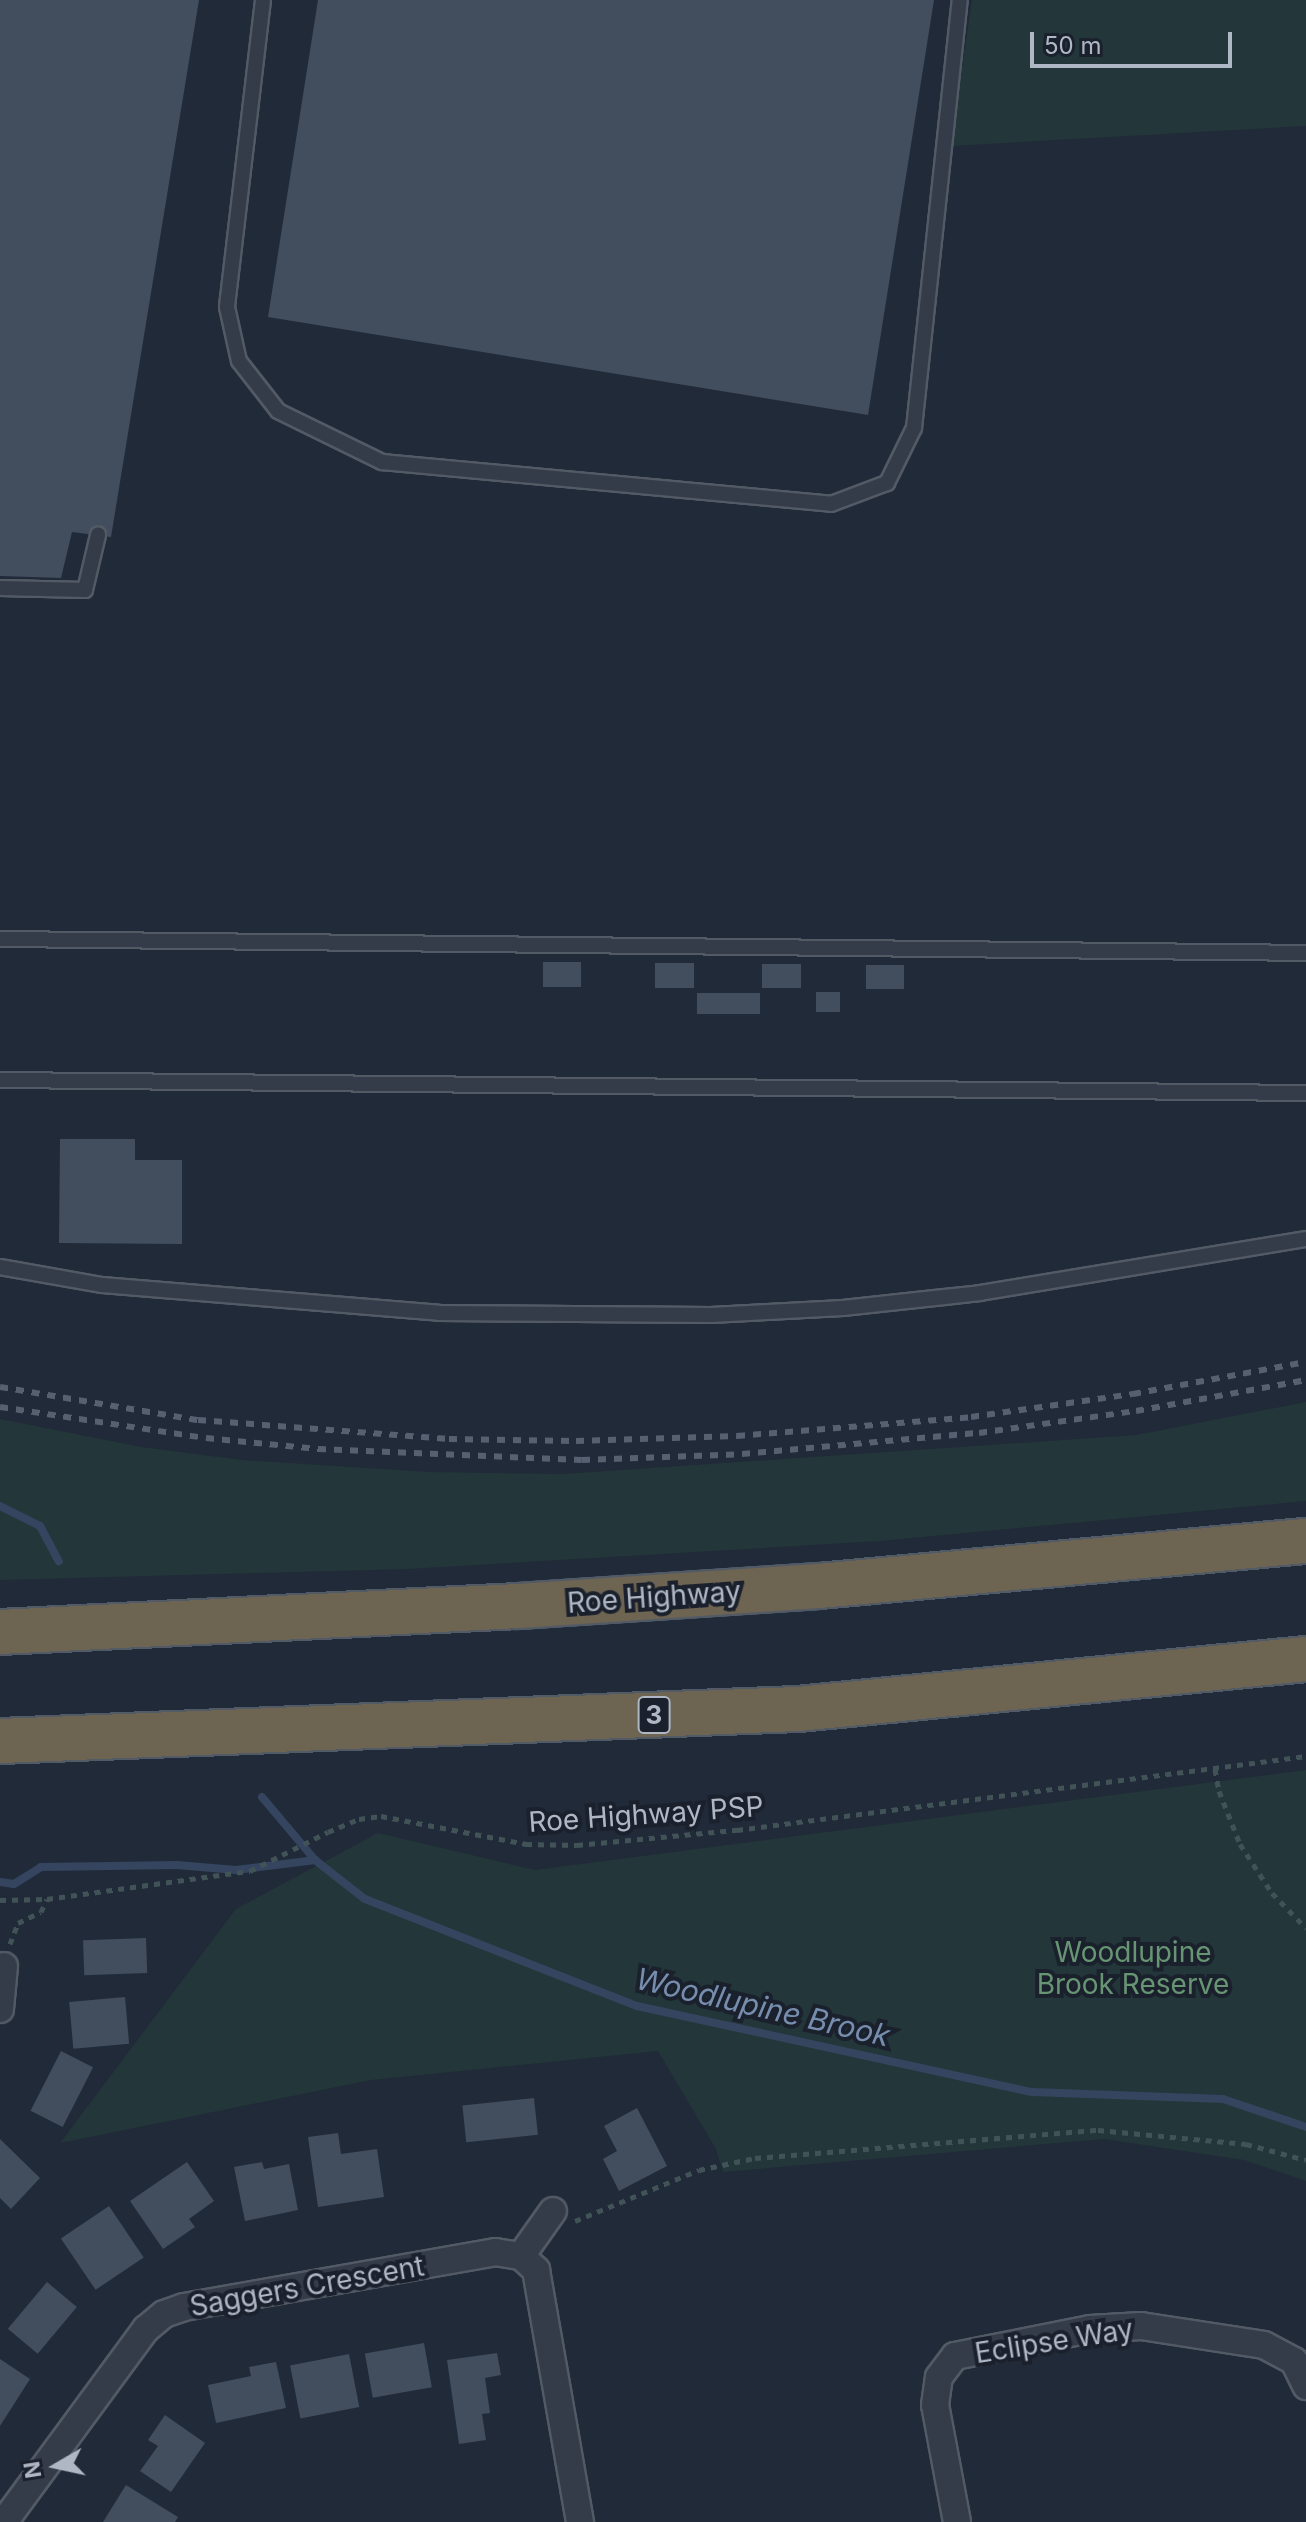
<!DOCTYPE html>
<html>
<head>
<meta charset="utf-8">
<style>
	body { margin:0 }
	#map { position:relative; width:1306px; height:2522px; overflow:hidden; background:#212a38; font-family:Inter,sans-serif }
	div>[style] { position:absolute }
	.green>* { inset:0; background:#233639 }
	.stream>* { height:8px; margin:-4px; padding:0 4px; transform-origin:4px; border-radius:4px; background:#35455f }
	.building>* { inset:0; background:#424d5d; transform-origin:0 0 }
	.path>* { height:5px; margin-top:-2.5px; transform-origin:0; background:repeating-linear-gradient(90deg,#415357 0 6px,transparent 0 12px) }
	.roads { filter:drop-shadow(2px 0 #525a66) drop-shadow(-2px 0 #525a66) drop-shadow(0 2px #525a66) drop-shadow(0 -2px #525a66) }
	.lane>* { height:14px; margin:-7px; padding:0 7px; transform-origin:7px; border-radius:7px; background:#353c49 }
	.street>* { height:26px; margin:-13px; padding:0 13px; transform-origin:13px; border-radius:13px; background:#353c49 }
	.highway>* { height:44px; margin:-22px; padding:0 22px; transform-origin:22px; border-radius:22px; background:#6e6452 }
	.rail>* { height:6px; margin-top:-3px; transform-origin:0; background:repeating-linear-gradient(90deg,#566070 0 8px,transparent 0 16px) }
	span { translate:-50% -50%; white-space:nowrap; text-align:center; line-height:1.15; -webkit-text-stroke:8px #1a212d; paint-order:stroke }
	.shield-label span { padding:2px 6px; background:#1a212d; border:2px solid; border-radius:6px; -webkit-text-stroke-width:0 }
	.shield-label { font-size:26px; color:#afb7c5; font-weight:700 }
	.street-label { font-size:28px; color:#afb7c5 }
	.park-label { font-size:28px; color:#679573 }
	.water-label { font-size:30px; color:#778dad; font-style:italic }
	.north { position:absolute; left:16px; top:2426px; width:80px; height:80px; -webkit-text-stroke:6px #1a212d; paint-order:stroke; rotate:261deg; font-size:22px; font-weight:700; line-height:32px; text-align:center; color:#afb7c5 }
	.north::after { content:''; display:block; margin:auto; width:28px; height:36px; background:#afb7c5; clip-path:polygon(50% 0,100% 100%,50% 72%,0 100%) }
	.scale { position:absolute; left:1030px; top:32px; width:202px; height:36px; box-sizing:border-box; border:4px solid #afb7c5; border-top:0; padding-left:10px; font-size:24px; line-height:28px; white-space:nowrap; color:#afb7c5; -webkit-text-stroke:6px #1a212d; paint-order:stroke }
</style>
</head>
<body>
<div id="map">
	<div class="green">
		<i style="clip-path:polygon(972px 0,1306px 0,1306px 126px,951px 146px)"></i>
		<i style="clip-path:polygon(1306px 1402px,1306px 1501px,880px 1541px,408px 1569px,0 1580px,0 1419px,141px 1447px,242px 1460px,430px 1472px,563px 1474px,1136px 1435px)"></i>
		<i style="clip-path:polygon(1306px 1770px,1306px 2181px,1244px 2160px,1104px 2139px,723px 2172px,716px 2149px,658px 2051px,371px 2080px,60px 2143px,236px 1909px,378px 1833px,535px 1870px)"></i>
	</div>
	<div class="stream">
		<i style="left:0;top:1506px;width:45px;rotate:26.6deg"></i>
		<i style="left:40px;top:1526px;width:40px;rotate:62deg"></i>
		<i style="left:262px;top:1797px;width:82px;rotate:49.9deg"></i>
		<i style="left:315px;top:1860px;width:63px;rotate:38deg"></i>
		<i style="left:365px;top:1899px;width:292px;rotate:21.5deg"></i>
		<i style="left:637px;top:2006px;width:404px;rotate:12.3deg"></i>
		<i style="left:1032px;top:2092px;width:191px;rotate:2.1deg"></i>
		<i style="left:1223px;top:2099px;width:88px;rotate:18.6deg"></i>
		<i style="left:0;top:1882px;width:14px;rotate:8deg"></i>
		<i style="left:14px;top:1884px;width:32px;rotate:-32deg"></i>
		<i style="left:41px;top:1867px;width:136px;rotate:-0.8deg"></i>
		<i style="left:177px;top:1865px;width:59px;rotate:4.8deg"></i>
		<i style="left:236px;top:1870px;width:80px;rotate:-7.2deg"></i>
	</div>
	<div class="building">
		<i style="clip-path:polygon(0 0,199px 0,111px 537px,72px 532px,61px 578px,0 576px)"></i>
		<i style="clip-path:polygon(318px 0,934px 0,868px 415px,268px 317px)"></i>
		<i style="left:543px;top:962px;width:38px;height:25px"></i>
		<i style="left:694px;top:963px;width:25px;height:39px;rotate:90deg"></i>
		<i style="left:762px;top:964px;width:39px;height:24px"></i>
		<i style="left:866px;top:965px;width:38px;height:24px"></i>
		<i style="left:816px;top:992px;width:24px;height:20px"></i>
		<i style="left:697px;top:993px;width:63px;height:21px"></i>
		<i style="clip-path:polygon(60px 1139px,135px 1139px,135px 1160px,182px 1160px,182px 1244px,59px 1243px)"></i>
		<i style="left:146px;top:1938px;width:35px;height:63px;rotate:88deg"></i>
		<i style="left:125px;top:1997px;width:47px;height:56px;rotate:85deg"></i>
		<i style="left:61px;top:2051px;width:36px;height:67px;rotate:27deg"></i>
		<i style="left:534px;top:2098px;width:37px;height:72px;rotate:84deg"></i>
		<i style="clip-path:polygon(637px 2108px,667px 2166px,619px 2191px,603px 2159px,617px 2151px,604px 2126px)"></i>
		<i style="clip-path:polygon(338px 2133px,341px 2154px,377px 2149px,384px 2197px,318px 2207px,308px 2137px)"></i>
		<i style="clip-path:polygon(0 2139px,40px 2178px,11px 2209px,0 2198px)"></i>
		<i style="clip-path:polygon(187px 2162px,214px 2201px,189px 2219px,195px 2227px,163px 2249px,130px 2201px)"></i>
		<i style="clip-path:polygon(262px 2162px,264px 2169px,289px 2164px,298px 2210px,245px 2221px,234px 2167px)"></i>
		<i style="left:109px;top:2206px;width:62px;height:58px;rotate:56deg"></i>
		<i style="left:47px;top:2282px;width:39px;height:61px;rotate:40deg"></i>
		<i style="left:424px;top:2343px;width:45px;height:60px;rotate:80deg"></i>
		<i style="clip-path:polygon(497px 2353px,501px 2375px,485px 2378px,490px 2413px,482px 2414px,486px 2440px,459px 2444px,447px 2360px)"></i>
		<i style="left:349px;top:2354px;width:54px;height:60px;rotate:79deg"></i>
		<i style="clip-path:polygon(0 2359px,30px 2379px,0 2426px)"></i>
		<i style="clip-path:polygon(276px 2362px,286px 2408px,216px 2423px,208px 2385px,251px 2376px,249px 2367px)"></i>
		<i style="clip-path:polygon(165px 2415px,205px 2443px,171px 2492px,140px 2471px,158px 2446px,148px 2440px)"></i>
		<i style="clip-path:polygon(126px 2485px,178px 2517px,175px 2522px,103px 2522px)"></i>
	</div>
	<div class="path">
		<i style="left:1215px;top:1769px;width:22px;rotate:80deg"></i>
		<i style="left:1219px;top:1791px;width:57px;rotate:68.4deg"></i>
		<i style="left:1240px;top:1844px;width:59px;rotate:56.9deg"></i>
		<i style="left:1272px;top:1893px;width:49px;rotate:45.8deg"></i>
		<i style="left:0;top:1900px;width:47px;rotate:-1.2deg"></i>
		<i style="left:47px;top:1899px;width:205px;rotate:-7.9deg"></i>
		<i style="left:250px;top:1871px;width:87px;rotate:-26.6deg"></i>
		<i style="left:328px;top:1832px;width:34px;rotate:-23deg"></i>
		<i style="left:359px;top:1819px;width:22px;rotate:-8deg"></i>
		<i style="left:381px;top:1816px;width:148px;rotate:10.9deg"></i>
		<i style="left:526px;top:1844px;width:51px;rotate:1.1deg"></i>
		<i style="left:577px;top:1845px;width:161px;rotate:-5.4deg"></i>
		<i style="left:737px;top:1830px;width:574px;rotate:-7.41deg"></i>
		<i style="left:10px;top:1944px;width:22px;rotate:-69deg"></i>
		<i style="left:18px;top:1923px;width:25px;rotate:-26deg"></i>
		<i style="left:41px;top:1912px;width:14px;rotate:-65deg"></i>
		<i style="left:575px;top:2221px;width:134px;rotate:-22.4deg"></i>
		<i style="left:699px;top:2170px;width:57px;rotate:-12.1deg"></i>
		<i style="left:755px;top:2158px;width:344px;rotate:-4.7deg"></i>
		<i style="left:1098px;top:2130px;width:149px;rotate:5.4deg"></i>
		<i style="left:1246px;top:2144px;width:62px;rotate:14.9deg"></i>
	</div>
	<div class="roads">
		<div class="lane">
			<i style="left:263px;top:0;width:309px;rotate:96.7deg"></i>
			<i style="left:227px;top:307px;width:55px;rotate:77.5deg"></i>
			<i style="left:239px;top:361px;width:63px;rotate:52deg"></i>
			<i style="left:278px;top:411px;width:116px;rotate:26.1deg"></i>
			<i style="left:382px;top:462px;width:451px;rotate:5.3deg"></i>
			<i style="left:831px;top:504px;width:60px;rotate:-20.6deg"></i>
			<i style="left:887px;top:483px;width:61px;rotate:-63.9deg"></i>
			<i style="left:914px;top:428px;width:430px;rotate:-83.9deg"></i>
			<i style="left:0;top:588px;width:85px;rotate:1.3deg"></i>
			<i style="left:85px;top:590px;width:57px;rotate:-76.7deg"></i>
			<i style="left:0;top:939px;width:1306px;rotate:0.61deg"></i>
			<i style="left:0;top:1080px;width:1306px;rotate:0.57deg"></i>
			<i style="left:0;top:1267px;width:104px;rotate:10deg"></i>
			<i style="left:102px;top:1285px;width:338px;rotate:4.7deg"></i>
			<i style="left:439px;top:1313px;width:272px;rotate:0.4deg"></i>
			<i style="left:711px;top:1315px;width:132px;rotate:-3deg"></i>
			<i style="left:843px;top:1308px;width:138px;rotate:-6.2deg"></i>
			<i style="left:980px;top:1293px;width:330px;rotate:-9.4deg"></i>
		</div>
		<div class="street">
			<i style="left:0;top:2009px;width:43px;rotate:-84.7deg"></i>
			<i style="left:521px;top:2256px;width:55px;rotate:-54.6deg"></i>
			<i style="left:4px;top:2522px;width:240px;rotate:-53.7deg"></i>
			<i style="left:146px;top:2329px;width:23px;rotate:-40deg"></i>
			<i style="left:164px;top:2314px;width:21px;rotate:-19deg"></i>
			<i style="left:184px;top:2307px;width:316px;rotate:-10deg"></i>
			<i style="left:495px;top:2252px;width:26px;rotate:9deg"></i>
			<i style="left:521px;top:2256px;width:21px;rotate:43deg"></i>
			<i style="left:536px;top:2270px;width:256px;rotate:80.1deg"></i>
			<i style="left:957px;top:2522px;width:119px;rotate:-100.6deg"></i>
			<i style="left:935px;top:2405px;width:28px;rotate:-82deg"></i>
			<i style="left:939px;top:2377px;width:26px;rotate:-53deg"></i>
			<i style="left:955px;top:2356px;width:138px;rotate:-11.3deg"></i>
			<i style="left:1090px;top:2329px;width:51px;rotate:-3.4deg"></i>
			<i style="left:1141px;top:2326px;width:124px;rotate:8.8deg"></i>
			<i style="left:1264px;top:2345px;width:34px;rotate:28deg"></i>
			<i style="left:1294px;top:2361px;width:28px;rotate:64deg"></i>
		</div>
		<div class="highway">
			<i style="left:0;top:1632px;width:519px;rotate:-2.87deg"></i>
			<i style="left:518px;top:1606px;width:302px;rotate:-3.8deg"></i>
			<i style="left:819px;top:1586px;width:489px;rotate:-5.3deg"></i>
			<i style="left:0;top:1741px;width:799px;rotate:-2.3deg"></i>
			<i style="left:798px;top:1709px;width:510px;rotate:-5.62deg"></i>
		</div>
	</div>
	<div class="rail">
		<i style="left:0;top:1387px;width:201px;rotate:9.5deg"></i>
		<i style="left:198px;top:1420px;width:252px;rotate:4.3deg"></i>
		<i style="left:449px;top:1439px;width:127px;rotate:0.9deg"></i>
		<i style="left:576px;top:1441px;width:161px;rotate:-1.8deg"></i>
		<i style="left:737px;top:1436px;width:235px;rotate:-4.6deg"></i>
		<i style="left:971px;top:1417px;width:164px;rotate:-8.1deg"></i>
		<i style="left:1133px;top:1394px;width:176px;rotate:-10.5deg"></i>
		<i style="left:0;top:1407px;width:208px;rotate:8.6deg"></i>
		<i style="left:206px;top:1438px;width:113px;rotate:5.6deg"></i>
		<i style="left:318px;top:1449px;width:264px;rotate:2.4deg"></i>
		<i style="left:582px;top:1460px;width:160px;rotate:-2.1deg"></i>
		<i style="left:742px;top:1454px;width:238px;rotate:-5.1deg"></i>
		<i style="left:979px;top:1433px;width:159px;rotate:-8deg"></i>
		<i style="left:1136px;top:1411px;width:173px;rotate:-10.3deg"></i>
	</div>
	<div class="shield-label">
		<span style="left:654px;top:1715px">3</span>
	</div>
	<div class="street-label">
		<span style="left:654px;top:1597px;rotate:-4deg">Roe Highway</span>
		<span style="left:646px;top:1814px;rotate:-4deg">Roe Highway PSP</span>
		<span style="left:307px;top:2286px;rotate:-10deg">Saggers Crescent</span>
		<span style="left:1054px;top:2341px;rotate:-9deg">Eclipse Way</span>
	</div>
	<div class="park-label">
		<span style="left:1133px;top:1968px">Woodlupine<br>Brook Reserve</span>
	</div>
	<div class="water-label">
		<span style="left:763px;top:2007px;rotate:13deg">Woodlupine Brook</span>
	</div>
	<div class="north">N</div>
	<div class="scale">50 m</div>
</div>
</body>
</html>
